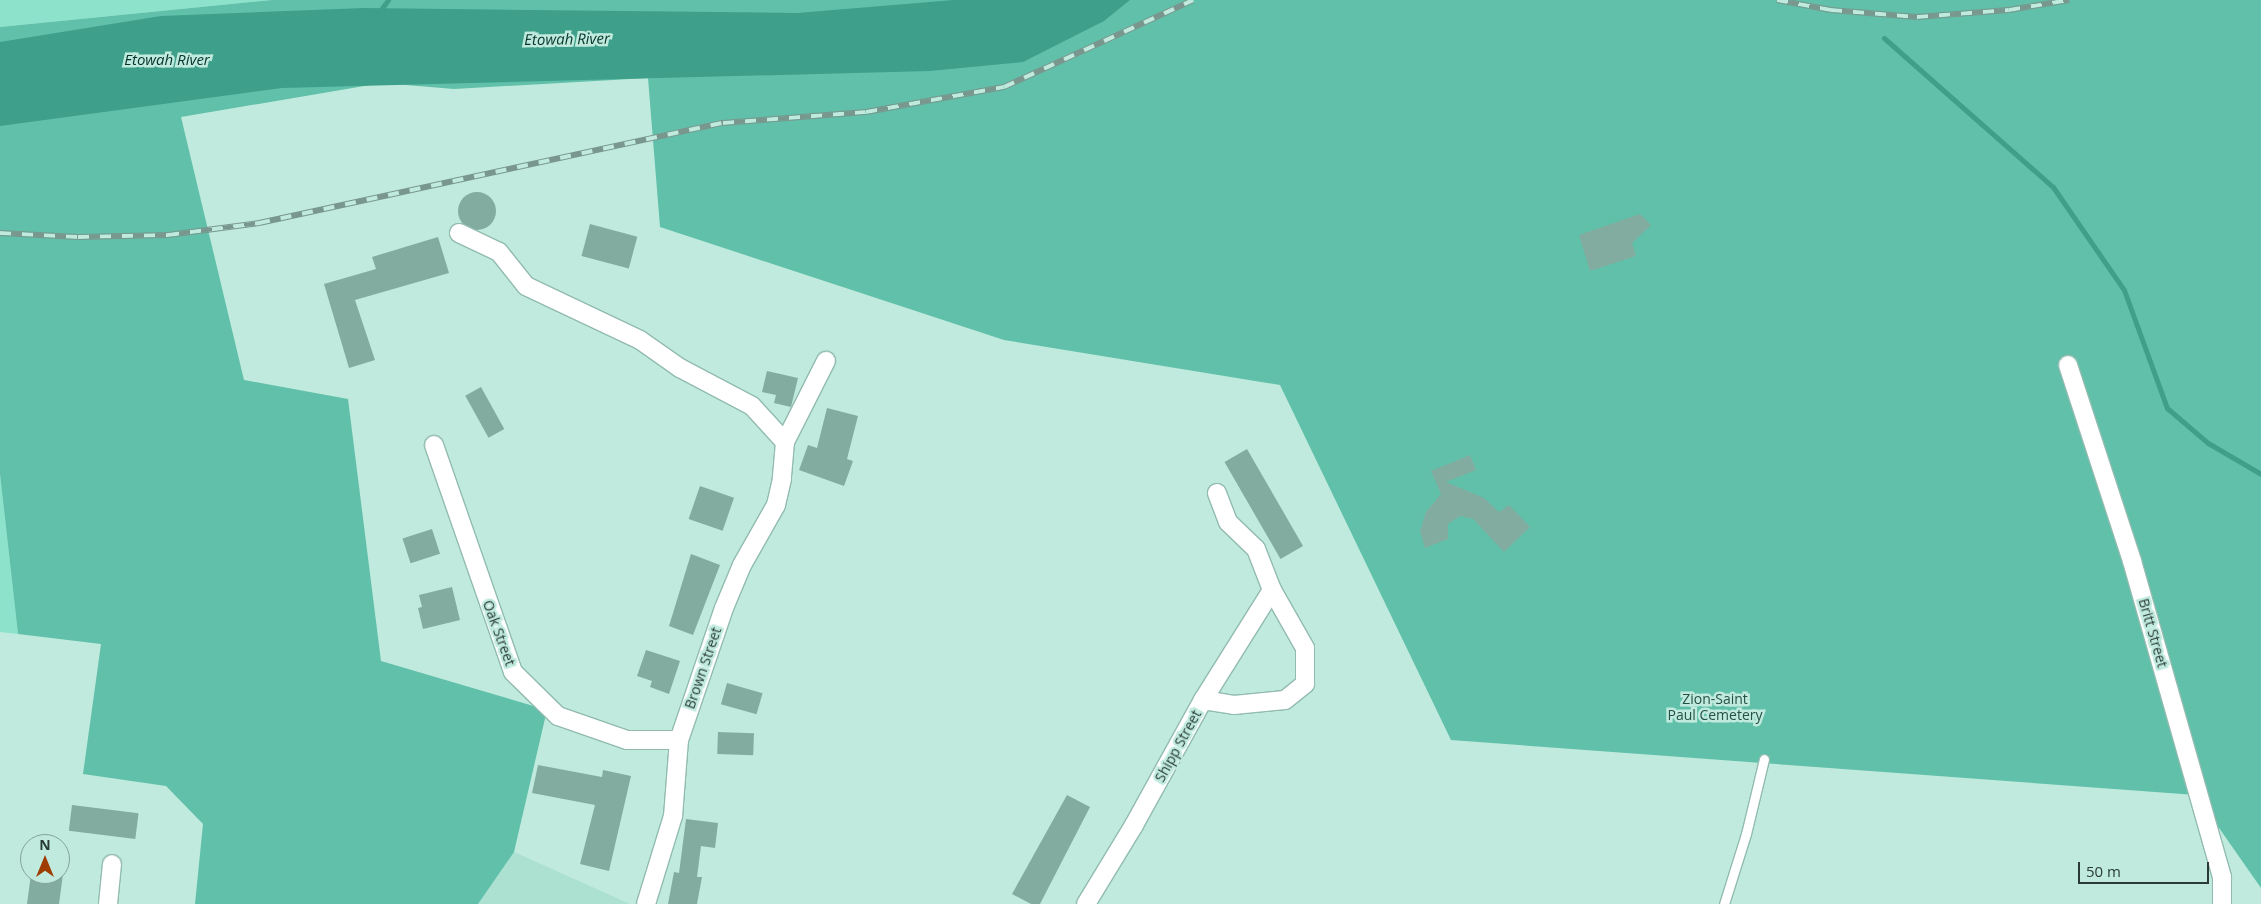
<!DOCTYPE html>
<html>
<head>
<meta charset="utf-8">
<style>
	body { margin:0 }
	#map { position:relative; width:2261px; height:904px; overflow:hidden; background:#bfeadd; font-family:"Open Sans",sans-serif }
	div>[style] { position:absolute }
	.built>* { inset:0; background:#ace0d1 }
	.green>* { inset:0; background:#8de2cc }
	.forest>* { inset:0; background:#61c0a9 }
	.water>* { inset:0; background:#3ea08a }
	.stream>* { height:5px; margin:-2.5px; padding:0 2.5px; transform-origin:2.5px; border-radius:2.5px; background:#3ea08a }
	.building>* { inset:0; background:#83aca0; transform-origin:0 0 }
	.round { border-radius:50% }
	.roads { filter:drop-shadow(1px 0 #92bbb0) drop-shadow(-1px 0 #92bbb0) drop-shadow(0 1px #92bbb0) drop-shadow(0 -1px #92bbb0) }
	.service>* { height:9px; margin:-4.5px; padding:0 4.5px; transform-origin:4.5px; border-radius:4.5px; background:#fff }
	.minor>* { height:18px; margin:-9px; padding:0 9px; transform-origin:9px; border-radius:9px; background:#fff }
	.rail>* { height:5.5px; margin-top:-2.75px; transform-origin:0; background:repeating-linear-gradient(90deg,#bfeadd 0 11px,#79978e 0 22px); box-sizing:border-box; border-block:1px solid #79978e }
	span { translate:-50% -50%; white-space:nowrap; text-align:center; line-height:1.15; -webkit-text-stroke:5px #bfeadd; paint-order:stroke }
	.street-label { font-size:14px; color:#2a3b36 }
	.park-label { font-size:14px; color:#265146 }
	.water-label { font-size:15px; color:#05342b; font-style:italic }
	.north { position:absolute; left:20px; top:834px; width:50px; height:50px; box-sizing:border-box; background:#bfeadd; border:1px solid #83a49a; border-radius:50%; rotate:0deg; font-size:14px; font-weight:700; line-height:20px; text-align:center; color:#2a3b36 }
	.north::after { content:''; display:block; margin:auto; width:18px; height:22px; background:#9f3c00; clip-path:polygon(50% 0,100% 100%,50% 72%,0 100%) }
	.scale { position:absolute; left:2078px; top:862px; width:131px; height:22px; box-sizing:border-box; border:2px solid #2a3b36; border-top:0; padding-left:6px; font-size:15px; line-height:18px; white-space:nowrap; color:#2a3b36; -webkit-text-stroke:4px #bfeadd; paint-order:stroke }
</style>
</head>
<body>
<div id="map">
	<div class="built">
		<i style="clip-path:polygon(512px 851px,630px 904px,478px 904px)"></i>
	</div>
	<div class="green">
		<i style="clip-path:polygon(0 0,272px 0,0 27px)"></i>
		<i style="clip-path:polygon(0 474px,18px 634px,0 632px)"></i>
	</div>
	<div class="forest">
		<i style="clip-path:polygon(272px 0,2261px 0,2261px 888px,2196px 795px,1451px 740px,1280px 385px,1004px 340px,660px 227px,648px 78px,454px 89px,382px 83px,181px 117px,244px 380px,348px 399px,381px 661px,547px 710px,514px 852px,478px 904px,195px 904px,203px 824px,166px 786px,83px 774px,101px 644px,18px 634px,0 474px,0 27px)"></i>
	</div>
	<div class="water">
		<i style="clip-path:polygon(954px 0,1130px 0,1104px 21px,1023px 62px,930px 71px,282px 88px,0 126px,0 42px,161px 16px,364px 8px,797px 13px)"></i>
	</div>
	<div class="stream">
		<i style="left:379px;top:12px;width:15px;rotate:-53deg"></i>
		<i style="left:1884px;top:38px;width:225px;rotate:41.4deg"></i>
		<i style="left:2053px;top:187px;width:125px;rotate:55.4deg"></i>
		<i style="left:2124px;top:290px;width:126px;rotate:70deg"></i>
		<i style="left:2167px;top:408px;width:54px;rotate:40.5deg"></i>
		<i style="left:2208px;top:443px;width:61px;rotate:30.3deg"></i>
	</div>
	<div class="building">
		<i class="round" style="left:458px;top:192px;width:38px;height:38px"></i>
		<i style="clip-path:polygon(1640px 214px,1651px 225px,1632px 243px,1636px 256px,1590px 271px,1579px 235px)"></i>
		<i style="left:590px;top:224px;width:49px;height:33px;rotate:15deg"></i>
		<i style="clip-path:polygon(438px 237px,449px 273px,355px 300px,375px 360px,349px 368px,324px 284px,376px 269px,372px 257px)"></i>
		<i style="clip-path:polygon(767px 371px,798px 378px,791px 407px,774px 403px,776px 395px,762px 392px)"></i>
		<i style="left:481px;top:387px;width:48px;height:18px;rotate:61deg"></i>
		<i style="clip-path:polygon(827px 408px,858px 416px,847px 459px,853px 461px,844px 486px,799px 470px,808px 445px,817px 448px)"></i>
		<i style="left:1247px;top:449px;width:112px;height:26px;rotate:60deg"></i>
		<i style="clip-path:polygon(1470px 455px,1476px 470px,1446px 482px,1484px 498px,1499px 512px,1509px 505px,1530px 527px,1504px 552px,1473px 519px,1460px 516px,1448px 524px,1448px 539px,1425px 548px,1420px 531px,1426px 512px,1441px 494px,1431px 471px)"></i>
		<i style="left:700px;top:486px;width:36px;height:35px;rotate:19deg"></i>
		<i style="left:432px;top:529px;width:26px;height:31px;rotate:72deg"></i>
		<i style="clip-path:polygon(691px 554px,720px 565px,693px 635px,669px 626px)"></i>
		<i style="clip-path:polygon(452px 587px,460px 620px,423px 629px,418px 608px,422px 607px,419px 595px)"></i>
		<i style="clip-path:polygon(646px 650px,680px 661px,669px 694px,650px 687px,652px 681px,637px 676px)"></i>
		<i style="left:727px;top:683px;width:37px;height:22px;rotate:16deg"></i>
		<i style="left:718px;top:732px;width:36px;height:22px;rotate:2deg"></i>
		<i style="clip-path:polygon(538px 765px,602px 777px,603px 770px,631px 776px,609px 871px,580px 864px,595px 805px,532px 793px)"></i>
		<i style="clip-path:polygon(1067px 795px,1090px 807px,1040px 904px,1031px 904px,1012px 894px)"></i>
		<i style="left:72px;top:805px;width:67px;height:26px;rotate:7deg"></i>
		<i style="clip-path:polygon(686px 819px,718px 823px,715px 848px,701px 846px,697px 877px,702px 877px,697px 904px,668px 904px,674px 872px,679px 873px)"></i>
		<i style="clip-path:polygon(31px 874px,63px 874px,59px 904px,27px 904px)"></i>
	</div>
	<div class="roads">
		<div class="service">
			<i style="left:1724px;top:904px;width:73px;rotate:-72.6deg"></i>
			<i style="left:1746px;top:834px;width:77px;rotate:-76.5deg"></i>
		</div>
		<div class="minor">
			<i style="left:459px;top:233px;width:44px;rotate:25.4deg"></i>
			<i style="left:499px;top:252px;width:43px;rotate:51.5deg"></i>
			<i style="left:526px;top:286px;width:126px;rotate:25.3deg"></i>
			<i style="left:640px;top:340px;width:49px;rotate:35deg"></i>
			<i style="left:680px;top:368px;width:81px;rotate:27.8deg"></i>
			<i style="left:752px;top:406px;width:49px;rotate:47.5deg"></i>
			<i style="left:785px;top:442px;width:37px;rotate:95deg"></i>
			<i style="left:782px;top:479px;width:27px;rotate:103deg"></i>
			<i style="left:776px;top:505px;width:69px;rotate:119.5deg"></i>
			<i style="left:742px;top:565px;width:47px;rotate:112.7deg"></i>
			<i style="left:724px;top:608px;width:139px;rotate:108.8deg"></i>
			<i style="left:679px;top:740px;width:76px;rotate:94.5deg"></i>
			<i style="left:673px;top:816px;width:92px;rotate:107.1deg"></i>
			<i style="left:2068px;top:365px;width:206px;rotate:71.9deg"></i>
			<i style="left:2132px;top:561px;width:329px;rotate:74.1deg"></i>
			<i style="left:2222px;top:877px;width:27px;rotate:90deg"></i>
			<i style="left:785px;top:442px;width:91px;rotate:-63.2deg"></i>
			<i style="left:434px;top:445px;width:240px;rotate:70.8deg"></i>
			<i style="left:513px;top:672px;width:63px;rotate:44.4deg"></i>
			<i style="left:558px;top:716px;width:73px;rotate:19.2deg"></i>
			<i style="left:627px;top:740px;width:52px"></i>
			<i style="left:1203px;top:700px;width:31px;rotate:9deg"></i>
			<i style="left:1234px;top:705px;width:51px;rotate:-5.6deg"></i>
			<i style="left:1285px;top:700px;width:26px;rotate:-39deg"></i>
			<i style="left:1305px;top:684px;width:36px;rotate:-90deg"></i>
			<i style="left:1305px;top:648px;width:67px;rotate:-119.6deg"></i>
			<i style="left:1272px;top:590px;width:44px;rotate:-111.3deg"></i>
			<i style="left:1256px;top:549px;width:39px;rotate:-136deg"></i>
			<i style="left:1228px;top:522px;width:31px;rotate:-111deg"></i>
			<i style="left:108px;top:904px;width:40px;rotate:-84.3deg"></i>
			<i style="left:1086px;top:904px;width:92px;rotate:-58.7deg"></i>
			<i style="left:1134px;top:825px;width:143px;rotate:-61.1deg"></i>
			<i style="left:1203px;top:700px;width:130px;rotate:-57.9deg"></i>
		</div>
	</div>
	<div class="rail">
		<i style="left:1777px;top:0;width:55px;rotate:10.5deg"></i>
		<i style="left:1831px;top:10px;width:86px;rotate:4.7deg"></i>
		<i style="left:1917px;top:17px;width:92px;rotate:-4.4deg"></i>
		<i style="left:2009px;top:10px;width:61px;rotate:-9.5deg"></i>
		<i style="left:0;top:233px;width:78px;rotate:2.9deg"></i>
		<i style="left:78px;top:237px;width:90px;rotate:-1.3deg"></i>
		<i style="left:168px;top:235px;width:92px;rotate:-7.5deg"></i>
		<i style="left:259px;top:223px;width:475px;rotate:-12.2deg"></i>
		<i style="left:723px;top:123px;width:143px;rotate:-4.4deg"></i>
		<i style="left:866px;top:112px;width:140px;rotate:-10.3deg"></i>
		<i style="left:1004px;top:87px;width:208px;rotate:-24.7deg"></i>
	</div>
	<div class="street-label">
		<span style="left:499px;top:633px;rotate:70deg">Oak Street</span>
		<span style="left:2153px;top:633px;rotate:74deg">Britt Street</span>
		<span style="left:703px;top:668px;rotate:-71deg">Brown Street</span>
		<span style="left:1178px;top:746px;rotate:-61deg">Shipp Street</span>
	</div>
	<div class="park-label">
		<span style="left:1715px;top:707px">Zion-Saint<br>Paul Cemetery</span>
	</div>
	<div class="water-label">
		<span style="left:567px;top:39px;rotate:-1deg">Etowah River</span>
		<span style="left:167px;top:60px">Etowah River</span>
	</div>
	<div class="north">N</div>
	<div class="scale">50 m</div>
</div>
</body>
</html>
